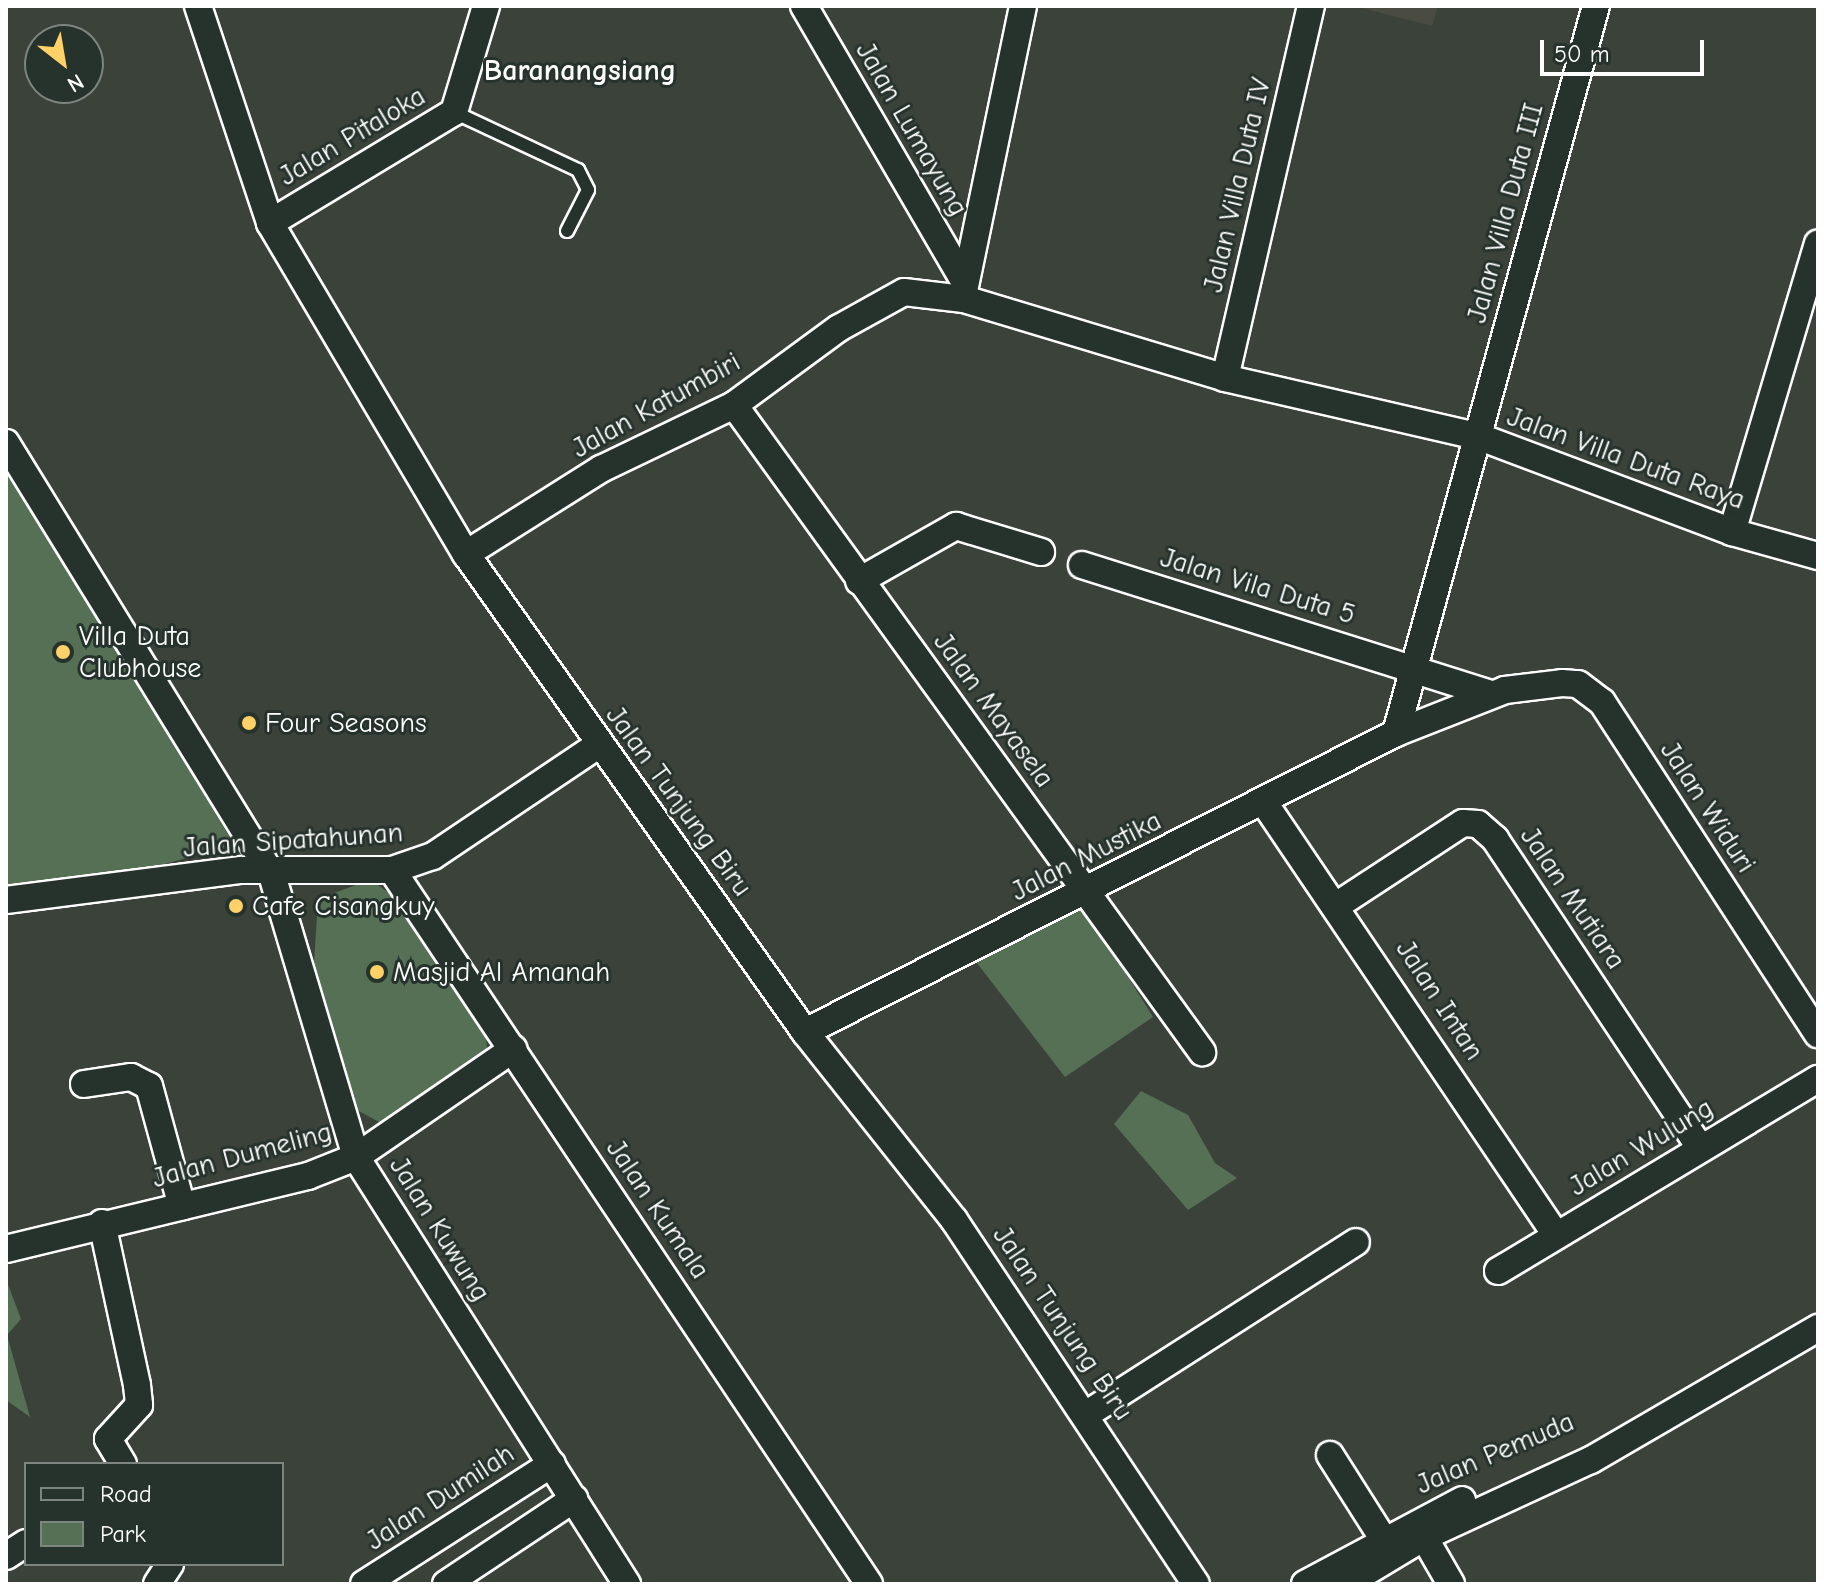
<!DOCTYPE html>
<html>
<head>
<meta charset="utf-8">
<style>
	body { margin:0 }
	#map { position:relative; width:1824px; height:1590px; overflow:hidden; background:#3b4239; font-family:"Comic Neue",sans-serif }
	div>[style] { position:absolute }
	.built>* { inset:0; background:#4a4c41 }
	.green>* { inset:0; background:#567056 }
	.roads { filter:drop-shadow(2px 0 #fff) drop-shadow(-2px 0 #fff) drop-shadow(0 2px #fff) drop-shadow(0 -2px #fff) }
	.lane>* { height:12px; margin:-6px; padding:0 6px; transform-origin:6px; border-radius:6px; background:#26332d }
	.street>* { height:26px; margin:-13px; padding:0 13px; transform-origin:13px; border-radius:13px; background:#26332d }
	.dots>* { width:22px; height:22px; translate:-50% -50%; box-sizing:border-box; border:4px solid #26332d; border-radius:50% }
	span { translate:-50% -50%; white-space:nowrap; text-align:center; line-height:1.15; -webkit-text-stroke:6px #26332d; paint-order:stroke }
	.street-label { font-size:28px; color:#fff }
	.poi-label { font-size:28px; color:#fff }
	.left { translate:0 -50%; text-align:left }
	.neighbourhood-label { font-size:30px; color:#fff; font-weight:700 }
	.frame { position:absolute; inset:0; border:8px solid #fff; pointer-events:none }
	.legend { position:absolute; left:24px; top:1462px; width:260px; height:104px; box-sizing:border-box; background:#26332d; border:2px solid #7d8581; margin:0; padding:10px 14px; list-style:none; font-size:24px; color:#fff }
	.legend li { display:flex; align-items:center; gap:16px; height:40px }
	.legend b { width:40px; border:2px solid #7d8581 }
	.north { position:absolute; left:24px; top:24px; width:80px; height:80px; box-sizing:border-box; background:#26332d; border:2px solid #7d8581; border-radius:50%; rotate:149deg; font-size:22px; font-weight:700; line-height:32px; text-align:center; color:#fff }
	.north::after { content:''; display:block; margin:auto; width:28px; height:36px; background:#ffd166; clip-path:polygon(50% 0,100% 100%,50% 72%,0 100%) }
	.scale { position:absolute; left:1540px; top:40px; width:164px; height:36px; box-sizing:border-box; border:4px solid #fff; border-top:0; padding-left:10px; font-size:24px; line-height:28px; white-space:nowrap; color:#fff; -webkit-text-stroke:6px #26332d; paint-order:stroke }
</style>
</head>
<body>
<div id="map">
	<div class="built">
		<i style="clip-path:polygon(1354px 6px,1438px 6px,1432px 26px)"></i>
	</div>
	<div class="green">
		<i style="clip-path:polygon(6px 458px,234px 845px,139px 871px,6px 889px)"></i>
		<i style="clip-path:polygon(356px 885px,378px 885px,393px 896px,486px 1034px,487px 1049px,473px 1062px,381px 1123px,357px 1110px,314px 963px,318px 899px)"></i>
		<i style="clip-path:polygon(1078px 897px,1153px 1017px,1065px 1077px,970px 954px)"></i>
		<i style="clip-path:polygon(1141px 1091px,1188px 1115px,1215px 1163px,1237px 1178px,1188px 1210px,1114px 1124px)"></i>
		<i style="clip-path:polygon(6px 1279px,21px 1319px,7px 1335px,30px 1417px,6px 1400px)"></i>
	</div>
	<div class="roads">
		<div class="lane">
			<i style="left:454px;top:112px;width:137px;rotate:25.1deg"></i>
			<i style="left:578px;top:170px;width:22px;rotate:63deg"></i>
			<i style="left:588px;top:190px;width:46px;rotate:117.1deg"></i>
		</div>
		<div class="street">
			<i style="left:198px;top:6px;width:229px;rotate:71.6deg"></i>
			<i style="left:270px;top:223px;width:385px;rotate:59.4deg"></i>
			<i style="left:466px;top:554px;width:586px;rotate:54.66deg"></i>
			<i style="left:805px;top:1032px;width:240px;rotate:51.6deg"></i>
			<i style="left:954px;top:1220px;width:437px;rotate:56.4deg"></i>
			<i style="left:804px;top:6px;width:320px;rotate:59.8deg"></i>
			<i style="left:270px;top:223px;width:215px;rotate:-31.1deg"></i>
			<i style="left:454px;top:112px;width:111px;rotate:-73.2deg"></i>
			<i style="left:964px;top:291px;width:291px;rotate:-78.3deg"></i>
			<i style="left:1225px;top:378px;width:382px;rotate:-77deg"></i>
			<i style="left:734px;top:405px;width:799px;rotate:54.12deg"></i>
			<i style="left:6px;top:443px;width:507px;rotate:58.38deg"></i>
			<i style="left:272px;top:875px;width:294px;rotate:73.4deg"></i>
			<i style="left:356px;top:1157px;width:506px;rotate:57.6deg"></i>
			<i style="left:1732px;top:532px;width:301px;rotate:-73.4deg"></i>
			<i style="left:466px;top:554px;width:160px;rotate:-32.2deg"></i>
			<i style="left:601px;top:469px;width:148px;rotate:-25.7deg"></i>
			<i style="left:734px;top:405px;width:130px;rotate:-36.3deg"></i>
			<i style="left:839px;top:328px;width:74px;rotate:-29deg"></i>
			<i style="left:904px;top:292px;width:60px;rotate:6.7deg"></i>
			<i style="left:964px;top:299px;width:273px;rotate:16.8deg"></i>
			<i style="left:1225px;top:378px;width:259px;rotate:13deg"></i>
			<i style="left:1477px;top:436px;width:272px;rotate:20.6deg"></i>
			<i style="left:1732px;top:532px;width:89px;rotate:15.6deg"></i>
			<i style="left:1082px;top:565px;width:427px;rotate:17.5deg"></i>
			<i style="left:859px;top:581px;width:112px;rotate:-29.6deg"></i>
			<i style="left:956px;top:526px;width:89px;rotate:17deg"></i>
			<i style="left:1396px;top:733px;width:754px;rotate:-74.62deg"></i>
			<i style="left:1265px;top:804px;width:520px;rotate:55.97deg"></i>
			<i style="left:392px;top:870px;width:859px;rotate:56.25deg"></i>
			<i style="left:6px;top:900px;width:237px;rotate:-7.3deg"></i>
			<i style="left:241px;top:870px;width:151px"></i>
			<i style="left:392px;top:870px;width:43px;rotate:-18.9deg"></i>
			<i style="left:433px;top:856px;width:199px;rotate:-33.9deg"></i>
			<i style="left:1339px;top:904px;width:148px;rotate:-33.2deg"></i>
			<i style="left:1463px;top:823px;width:15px;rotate:4deg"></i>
			<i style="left:1478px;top:824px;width:23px;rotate:41deg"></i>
			<i style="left:1495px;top:839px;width:371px;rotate:56.4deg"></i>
			<i style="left:805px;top:1032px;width:662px;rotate:-26.84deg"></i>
			<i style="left:1396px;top:733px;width:117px;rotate:-21.5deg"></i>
			<i style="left:1505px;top:690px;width:57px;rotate:-7deg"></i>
			<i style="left:1562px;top:683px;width:16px;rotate:4deg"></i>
			<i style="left:1578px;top:684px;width:30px;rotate:37deg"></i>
			<i style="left:1602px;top:702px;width:396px;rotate:57deg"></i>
			<i style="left:84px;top:1084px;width:48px;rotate:-8.5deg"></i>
			<i style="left:131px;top:1077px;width:20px;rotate:27deg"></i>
			<i style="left:149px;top:1086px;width:125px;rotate:74.7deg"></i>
			<i style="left:102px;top:1223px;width:166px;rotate:77.8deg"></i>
			<i style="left:137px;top:1385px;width:20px;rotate:84deg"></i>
			<i style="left:139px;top:1405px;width:46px;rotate:132.4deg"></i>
			<i style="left:108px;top:1439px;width:29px;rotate:59deg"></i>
			<i style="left:6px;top:1249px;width:311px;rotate:-13.6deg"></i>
			<i style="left:308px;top:1176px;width:52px;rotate:-21.6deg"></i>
			<i style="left:356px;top:1157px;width:191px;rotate:-34.5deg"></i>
			<i style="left:1498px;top:1271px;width:373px;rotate:-31deg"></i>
			<i style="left:1087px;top:1414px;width:319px;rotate:-32.6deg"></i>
			<i style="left:1330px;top:1455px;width:97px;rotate:57.6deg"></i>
			<i style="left:1424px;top:1537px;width:54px;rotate:60.1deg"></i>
			<i style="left:6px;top:1556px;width:24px;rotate:-33deg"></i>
			<i style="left:157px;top:1584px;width:24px;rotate:-57deg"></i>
			<i style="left:364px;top:1584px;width:223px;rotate:-32.6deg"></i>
			<i style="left:446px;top:1584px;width:154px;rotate:-33.6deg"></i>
			<i style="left:1305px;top:1584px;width:178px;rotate:-28.1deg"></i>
			<i style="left:1346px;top:1584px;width:91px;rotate:-31.1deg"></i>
			<i style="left:1424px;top:1537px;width:184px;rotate:-24.8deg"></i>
			<i style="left:1591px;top:1460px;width:263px;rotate:-30.2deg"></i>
		</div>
	</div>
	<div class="dots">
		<i style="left:63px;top:652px;background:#ffd166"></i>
		<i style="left:249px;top:723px;background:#ffd166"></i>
		<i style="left:236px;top:906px;background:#ffd166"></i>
		<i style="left:377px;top:972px;background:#ffd166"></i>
	</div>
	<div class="street-label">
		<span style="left:912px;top:129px;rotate:60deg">Jalan Lumayung</span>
		<span style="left:352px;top:136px;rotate:-31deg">Jalan Pitaloka</span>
		<span style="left:1237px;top:185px;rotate:-77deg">Jalan Villa Duta IV</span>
		<span style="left:1505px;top:213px;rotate:-75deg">Jalan Villa Duta III</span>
		<span style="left:656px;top:405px;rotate:-29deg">Jalan Katumbiri</span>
		<span style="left:1626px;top:458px;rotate:20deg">Jalan Villa Duta Raya</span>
		<span style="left:1258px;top:586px;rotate:17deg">Jalan Vila Duta 5</span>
		<span style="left:994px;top:710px;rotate:54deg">Jalan Mayasela</span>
		<span style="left:679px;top:801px;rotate:54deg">Jalan Tunjung Biru</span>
		<span style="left:1708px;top:807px;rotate:57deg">Jalan Widuri</span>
		<span style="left:293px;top:840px;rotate:-4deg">Jalan Sipatahunan</span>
		<span style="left:1086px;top:856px;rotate:-27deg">Jalan Mustika</span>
		<span style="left:1573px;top:898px;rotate:56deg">Jalan Mutiara</span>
		<span style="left:1440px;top:1000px;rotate:57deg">Jalan Intan</span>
		<span style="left:1641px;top:1147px;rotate:-31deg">Jalan Wulung</span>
		<span style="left:242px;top:1155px;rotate:-15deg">Jalan Dumeling</span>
		<span style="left:658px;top:1209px;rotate:56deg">Jalan Kumala</span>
		<span style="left:440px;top:1229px;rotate:58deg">Jalan Kuwung</span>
		<span style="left:1063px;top:1323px;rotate:56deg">Jalan Tunjung Biru</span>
		<span style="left:1495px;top:1453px;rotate:-23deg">Jalan Pemuda</span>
		<span style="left:440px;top:1497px;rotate:-33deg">Jalan Dumilah</span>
	</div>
	<div class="poi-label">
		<span class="left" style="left:79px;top:652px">Villa Duta<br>Clubhouse</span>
		<span class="left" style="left:265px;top:723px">Four Seasons</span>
		<span class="left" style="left:252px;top:906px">Cafe Cisangkuy</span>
		<span class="left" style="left:393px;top:972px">Masjid Al Amanah</span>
	</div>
	<div class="neighbourhood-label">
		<span style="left:580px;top:71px">Baranangsiang</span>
	</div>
	<div class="frame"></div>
	<ul class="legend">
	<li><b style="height:10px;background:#26332d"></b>Road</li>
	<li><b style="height:22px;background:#567056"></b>Park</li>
	</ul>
	<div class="north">N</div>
	<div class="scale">50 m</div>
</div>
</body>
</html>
